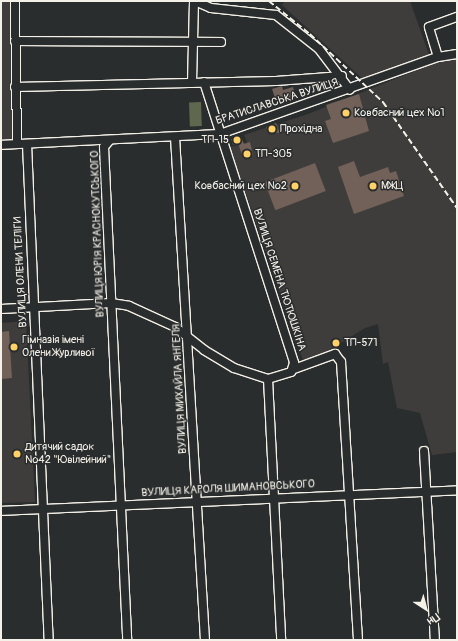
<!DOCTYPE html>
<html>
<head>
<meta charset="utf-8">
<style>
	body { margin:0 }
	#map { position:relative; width:458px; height:641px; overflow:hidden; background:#2a2d2e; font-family:Pangolin,sans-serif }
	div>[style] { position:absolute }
	.built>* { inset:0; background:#3f3d3b }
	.green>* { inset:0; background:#5f674e; transform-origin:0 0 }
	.building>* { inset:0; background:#716158; transform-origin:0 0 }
	.roads { filter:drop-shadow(1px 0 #f4f1e8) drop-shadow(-1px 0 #f4f1e8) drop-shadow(0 1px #f4f1e8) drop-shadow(0 -1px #f4f1e8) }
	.minor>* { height:8px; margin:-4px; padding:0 4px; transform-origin:4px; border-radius:4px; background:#2a2d2e }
	.rail>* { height:1.5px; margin-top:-0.75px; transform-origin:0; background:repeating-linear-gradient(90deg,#f4f1e8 0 6px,transparent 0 9px) }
	.dots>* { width:11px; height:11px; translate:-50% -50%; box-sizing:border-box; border:2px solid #2a2d2e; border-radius:50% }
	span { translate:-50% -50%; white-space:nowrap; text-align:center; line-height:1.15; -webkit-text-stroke:3px #2a2d2e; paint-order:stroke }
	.street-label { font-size:11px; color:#f4f1e8 }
	.poi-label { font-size:11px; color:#f4f1e8 }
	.left { translate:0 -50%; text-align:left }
	.right { translate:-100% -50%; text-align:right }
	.frame { position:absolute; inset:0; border:2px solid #f4f1e8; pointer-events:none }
	.north { position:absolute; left:406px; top:589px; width:40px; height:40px; -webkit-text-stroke:3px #2a2d2e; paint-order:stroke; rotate:144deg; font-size:11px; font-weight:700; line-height:16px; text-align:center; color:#f4f1e8 }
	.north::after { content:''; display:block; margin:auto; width:14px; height:18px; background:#f4f1e8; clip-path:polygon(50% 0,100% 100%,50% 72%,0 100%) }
</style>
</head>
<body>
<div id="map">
	<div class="built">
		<i style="clip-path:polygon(1px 1px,13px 1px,13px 136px,11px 140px,1px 141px)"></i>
		<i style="clip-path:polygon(285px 1px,410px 1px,429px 55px,364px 80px,282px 5px)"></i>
		<i style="clip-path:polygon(457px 58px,457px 452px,432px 455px,420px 413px,397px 408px,388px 362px,383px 364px,378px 324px,365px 328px,323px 354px,303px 360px,230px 147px,247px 142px,244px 135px,308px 114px,440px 61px)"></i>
		<i style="clip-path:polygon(26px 321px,35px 502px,1px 503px,1px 323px)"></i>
	</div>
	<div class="green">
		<i style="left:201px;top:102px;width:24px;height:12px;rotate:88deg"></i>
	</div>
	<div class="building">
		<i style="clip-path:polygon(282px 86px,283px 90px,293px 87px,296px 98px,277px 104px,272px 89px)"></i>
		<i style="clip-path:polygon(359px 94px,369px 131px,333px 143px,325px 121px,331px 119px,326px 105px)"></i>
		<i style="clip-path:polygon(276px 123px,280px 133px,268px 132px,266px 127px)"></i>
		<i style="clip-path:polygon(241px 136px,244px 144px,250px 142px,253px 155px,243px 158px,238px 143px,233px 145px,231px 139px)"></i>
		<i style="clip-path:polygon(354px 161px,360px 177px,388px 167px,390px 173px,396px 171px,404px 196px,354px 214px,338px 167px)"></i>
		<i style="left:315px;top:163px;width:30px;height:54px;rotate:69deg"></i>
		<i style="clip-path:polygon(9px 331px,12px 378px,1px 379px,1px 332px)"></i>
	</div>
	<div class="roads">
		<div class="minor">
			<i style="left:15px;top:1px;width:143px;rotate:89.2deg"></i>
			<i style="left:195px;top:1px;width:17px;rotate:24deg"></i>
			<i style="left:211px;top:8px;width:65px;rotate:6.1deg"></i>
			<i style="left:276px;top:15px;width:55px;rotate:38.3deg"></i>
			<i style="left:319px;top:49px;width:51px;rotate:52.9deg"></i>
			<i style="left:15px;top:41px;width:206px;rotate:0.3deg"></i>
			<i style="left:438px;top:57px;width:31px;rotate:-107deg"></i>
			<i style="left:429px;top:27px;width:30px;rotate:-20deg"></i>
			<i style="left:204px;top:82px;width:295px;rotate:72.2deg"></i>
			<i style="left:294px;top:363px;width:9px;rotate:108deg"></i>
			<i style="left:291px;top:372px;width:24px;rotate:163deg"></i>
			<i style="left:192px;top:83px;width:82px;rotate:-88.6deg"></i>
			<i style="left:15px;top:87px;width:261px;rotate:-1.3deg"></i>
			<i style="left:276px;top:81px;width:66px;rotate:-4.3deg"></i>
			<i style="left:175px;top:137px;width:504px;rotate:86.59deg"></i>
			<i style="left:110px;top:140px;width:9px;rotate:131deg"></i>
			<i style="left:104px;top:147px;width:494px;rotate:87.3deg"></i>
			<i style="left:27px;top:144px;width:496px;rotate:87.5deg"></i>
			<i style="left:1px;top:145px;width:219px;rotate:-2.9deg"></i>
			<i style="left:220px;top:134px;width:231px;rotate:-19.5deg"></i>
			<i style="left:438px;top:57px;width:19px;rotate:-9deg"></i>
			<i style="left:1px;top:309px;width:110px;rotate:-3.1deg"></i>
			<i style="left:111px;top:303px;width:18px;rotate:9deg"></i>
			<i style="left:129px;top:306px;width:51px;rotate:24.5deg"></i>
			<i style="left:175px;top:327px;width:37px;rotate:38deg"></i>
			<i style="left:204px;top:350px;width:35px;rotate:31deg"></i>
			<i style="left:234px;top:368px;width:36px;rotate:18deg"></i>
			<i style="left:294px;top:369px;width:44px;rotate:-20.1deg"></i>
			<i style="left:335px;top:354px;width:10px;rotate:53deg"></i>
			<i style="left:341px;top:362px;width:279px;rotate:86.5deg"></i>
			<i style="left:268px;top:379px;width:261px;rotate:87.1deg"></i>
			<i style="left:424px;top:451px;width:189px;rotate:86.7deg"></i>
			<i style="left:1px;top:511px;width:456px;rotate:-2.6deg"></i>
		</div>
	</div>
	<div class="rail">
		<i style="left:269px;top:1px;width:53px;rotate:38.8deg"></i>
		<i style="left:310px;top:34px;width:100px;rotate:43deg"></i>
		<i style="left:383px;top:102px;width:129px;rotate:55.1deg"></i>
	</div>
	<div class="dots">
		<i style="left:346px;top:113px;background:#ffd166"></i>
		<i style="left:272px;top:129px;background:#ffd166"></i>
		<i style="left:237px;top:140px;background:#ffd166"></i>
		<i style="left:247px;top:154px;background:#ffd166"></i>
		<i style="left:295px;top:186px;background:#ffd166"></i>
		<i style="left:373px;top:186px;background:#ffd166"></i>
		<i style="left:336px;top:343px;background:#ffd166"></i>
		<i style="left:14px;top:347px;background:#ffd166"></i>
		<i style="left:17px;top:454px;background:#ffd166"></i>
	</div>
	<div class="street-label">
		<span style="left:277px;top:102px;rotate:-18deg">БРАТИСЛАВСЬКА ВУЛИЦЯ</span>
		<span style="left:98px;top:234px;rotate:-92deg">ВУЛИЦЯ ЮРІЯ КРАСНОКУТСЬКОГО</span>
		<span style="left:21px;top:272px;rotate:-93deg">ВУЛИЦЯ ОЛЕНИ ТЕЛІГИ</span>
		<span style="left:279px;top:280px;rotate:72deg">ВУЛИЦЯ СЕМЕНА ТЮТЮШКІНА</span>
		<span style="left:180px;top:389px;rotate:-93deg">ВУЛИЦЯ МИХАЙЛА ЯНГЕЛЯ</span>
		<span style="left:228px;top:489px;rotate:-3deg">ВУЛИЦЯ КАРОЛЯ ШИМАНОВСЬКОГО</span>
	</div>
	<div class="poi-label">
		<span class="left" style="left:354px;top:113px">Ковбасний цех №1</span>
		<span class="left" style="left:280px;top:129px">Прохідна</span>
		<span class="right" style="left:229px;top:140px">ТП-15</span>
		<span class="left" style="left:255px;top:154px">ТП-305</span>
		<span class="right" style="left:287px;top:186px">Ковбасний цех №2</span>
		<span class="left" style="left:381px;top:186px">МЖЦ</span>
		<span class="left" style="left:22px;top:347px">Гімназія імені<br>Олени Журливої</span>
		<span class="left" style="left:344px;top:343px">ТП-571</span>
		<span class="left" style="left:25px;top:454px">Дитячий садок<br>№42 "Ювілейний"</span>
	</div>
	<div class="frame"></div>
	<div class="north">Пн</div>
</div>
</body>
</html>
